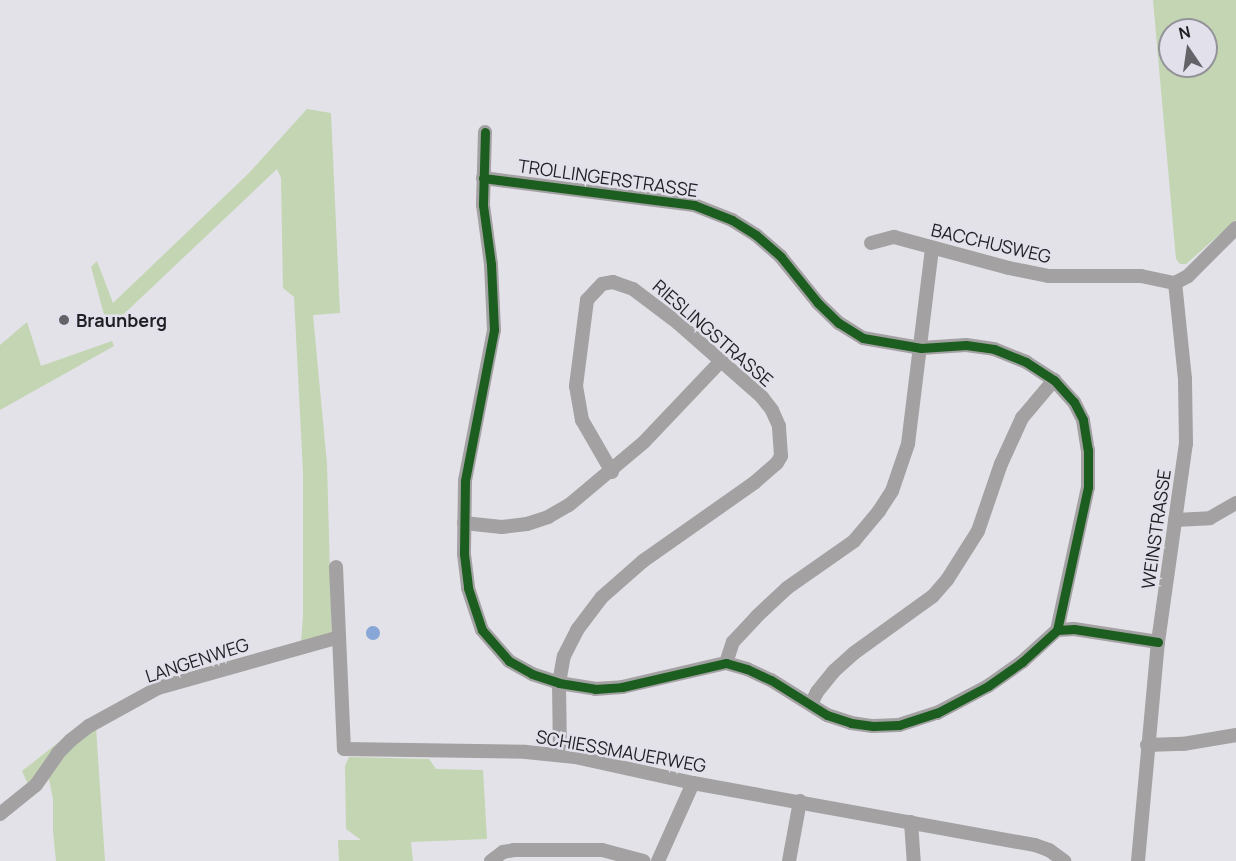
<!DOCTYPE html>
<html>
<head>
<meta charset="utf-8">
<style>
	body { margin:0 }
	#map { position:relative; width:1236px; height:861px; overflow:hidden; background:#e3e2e8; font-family:Manrope,sans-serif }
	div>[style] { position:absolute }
	.green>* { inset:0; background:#c3d5b2 }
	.water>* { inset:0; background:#88a6d6 }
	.round { border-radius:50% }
	.minor>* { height:14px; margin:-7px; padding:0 7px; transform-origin:7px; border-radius:7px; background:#a3a1a2 }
	.cycleway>* { height:9px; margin:-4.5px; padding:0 4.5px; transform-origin:4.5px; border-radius:4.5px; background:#1b5e20 }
	.dots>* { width:16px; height:16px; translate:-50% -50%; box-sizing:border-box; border:3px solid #e2e0ea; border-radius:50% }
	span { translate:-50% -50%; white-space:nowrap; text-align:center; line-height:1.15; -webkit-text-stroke:5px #e2e0ea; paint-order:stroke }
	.street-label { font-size:18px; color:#201f23 }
	.poi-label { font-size:18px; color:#201f23; font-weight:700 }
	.left { translate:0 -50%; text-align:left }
	.north { position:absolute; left:1158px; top:18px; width:60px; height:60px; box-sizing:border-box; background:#e2e0ea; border:2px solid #94939a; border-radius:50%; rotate:347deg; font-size:16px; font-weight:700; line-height:24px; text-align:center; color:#201f23 }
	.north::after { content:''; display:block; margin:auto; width:21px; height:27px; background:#646368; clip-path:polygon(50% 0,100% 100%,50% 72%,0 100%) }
</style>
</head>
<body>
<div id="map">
	<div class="green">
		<i style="clip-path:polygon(evenodd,1153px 0,1236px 0,1236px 220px,1186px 264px,1180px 264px,1176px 259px,1153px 0,1170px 30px,1206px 30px,1206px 66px,1170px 66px,1170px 30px)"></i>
		<i style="clip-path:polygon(307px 109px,331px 113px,340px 313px,313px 315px,327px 464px,332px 646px,300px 655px,303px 616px,303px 472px,294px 297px,283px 288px,281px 178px,277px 169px,108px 329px,91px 267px,97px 261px,113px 303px,249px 173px)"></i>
		<i style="clip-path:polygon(27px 322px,41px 366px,112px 341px,114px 346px,0 410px,0 345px)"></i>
		<i style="clip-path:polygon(78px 727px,96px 728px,105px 861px,56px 861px,53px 831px,53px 799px,46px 765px,28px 784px,22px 771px)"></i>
		<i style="clip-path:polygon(349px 757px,429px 759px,436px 769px,483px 770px,487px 839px,411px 842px,413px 861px,339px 861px,338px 840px,361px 840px,346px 829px,345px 766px)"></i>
	</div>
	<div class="water">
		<i class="round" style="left:366px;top:626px;width:14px;height:14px"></i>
	</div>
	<div class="minor">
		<i style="left:485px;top:132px;width:73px;rotate:91.6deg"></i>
		<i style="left:483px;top:205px;width:60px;rotate:82.3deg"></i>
		<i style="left:491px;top:264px;width:66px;rotate:87.4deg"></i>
		<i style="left:494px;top:330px;width:154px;rotate:100.9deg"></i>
		<i style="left:465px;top:481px;width:73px;rotate:90.8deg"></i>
		<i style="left:464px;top:554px;width:34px;rotate:83deg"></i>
		<i style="left:468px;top:588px;width:44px;rotate:71.6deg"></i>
		<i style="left:482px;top:630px;width:41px;rotate:48.9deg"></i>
		<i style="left:509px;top:661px;width:26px;rotate:29deg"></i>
		<i style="left:532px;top:674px;width:28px;rotate:18deg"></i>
		<i style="left:559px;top:683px;width:36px;rotate:9deg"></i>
		<i style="left:595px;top:689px;width:27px;rotate:-4deg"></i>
		<i style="left:622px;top:687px;width:107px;rotate:-13deg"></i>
		<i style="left:726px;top:663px;width:22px;rotate:16deg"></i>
		<i style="left:747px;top:669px;width:26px;rotate:25deg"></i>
		<i style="left:771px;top:680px;width:66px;rotate:32deg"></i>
		<i style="left:827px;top:715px;width:25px;rotate:18deg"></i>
		<i style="left:851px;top:723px;width:22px;rotate:8deg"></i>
		<i style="left:873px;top:726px;width:26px;rotate:-2deg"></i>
		<i style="left:899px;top:725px;width:40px;rotate:-18deg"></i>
		<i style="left:937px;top:713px;width:58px;rotate:-27.9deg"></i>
		<i style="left:988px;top:686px;width:42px;rotate:-35.2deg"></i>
		<i style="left:1022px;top:662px;width:47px;rotate:-42.4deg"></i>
		<i style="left:1057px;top:630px;width:17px;rotate:-3deg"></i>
		<i style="left:1074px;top:629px;width:85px;rotate:8.8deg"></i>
		<i style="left:483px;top:178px;width:213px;rotate:7.3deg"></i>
		<i style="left:694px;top:205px;width:41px;rotate:21.5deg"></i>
		<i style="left:732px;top:220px;width:28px;rotate:32deg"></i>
		<i style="left:756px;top:235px;width:33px;rotate:41deg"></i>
		<i style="left:781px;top:257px;width:59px;rotate:51.2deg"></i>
		<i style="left:818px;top:303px;width:29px;rotate:44deg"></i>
		<i style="left:839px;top:323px;width:28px;rotate:32deg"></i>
		<i style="left:863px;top:338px;width:59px;rotate:9.8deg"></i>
		<i style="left:921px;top:348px;width:45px;rotate:-3.8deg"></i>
		<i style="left:966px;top:345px;width:28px;rotate:8deg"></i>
		<i style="left:994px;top:349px;width:35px;rotate:22deg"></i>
		<i style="left:1026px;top:362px;width:33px;rotate:33deg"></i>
		<i style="left:1054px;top:380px;width:30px;rotate:48deg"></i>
		<i style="left:1074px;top:402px;width:20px;rotate:63deg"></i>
		<i style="left:1083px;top:420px;width:30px;rotate:81deg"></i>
		<i style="left:1088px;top:450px;width:37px;rotate:90deg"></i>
		<i style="left:1088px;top:487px;width:146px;rotate:102.2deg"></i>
		<i style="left:871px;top:243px;width:24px;rotate:-15deg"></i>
		<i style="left:894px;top:237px;width:119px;rotate:15.1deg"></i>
		<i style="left:1009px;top:268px;width:41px;rotate:11.3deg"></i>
		<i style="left:1049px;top:276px;width:92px"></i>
		<i style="left:1141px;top:276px;width:35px;rotate:12deg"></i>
		<i style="left:1175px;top:283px;width:15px;rotate:-28deg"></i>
		<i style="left:1188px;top:276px;width:68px;rotate:-45deg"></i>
		<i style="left:1175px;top:520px;width:35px;rotate:-3deg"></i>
		<i style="left:1210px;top:518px;width:30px;rotate:-30deg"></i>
		<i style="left:464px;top:523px;width:38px;rotate:6deg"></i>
		<i style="left:502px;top:527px;width:25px;rotate:-7deg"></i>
		<i style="left:527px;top:524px;width:22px;rotate:-18deg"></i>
		<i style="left:548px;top:517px;width:24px;rotate:-30deg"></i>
		<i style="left:569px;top:505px;width:98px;rotate:-40deg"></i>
		<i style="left:644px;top:442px;width:110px;rotate:-46.5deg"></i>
		<i style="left:336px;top:567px;width:182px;rotate:87.5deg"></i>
		<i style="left:344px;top:749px;width:182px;rotate:0.9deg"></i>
		<i style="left:526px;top:752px;width:49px;rotate:5.8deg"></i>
		<i style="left:575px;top:757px;width:121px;rotate:12.4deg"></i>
		<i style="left:693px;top:783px;width:348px;rotate:10.3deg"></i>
		<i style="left:1035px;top:845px;width:15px;rotate:20deg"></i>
		<i style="left:1049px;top:850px;width:19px;rotate:36deg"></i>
		<i style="left:726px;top:663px;width:22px;rotate:-72deg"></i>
		<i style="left:733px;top:642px;width:35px;rotate:-47deg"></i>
		<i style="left:757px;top:616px;width:41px;rotate:-43deg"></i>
		<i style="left:787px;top:588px;width:82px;rotate:-35deg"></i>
		<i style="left:854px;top:541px;width:39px;rotate:-50deg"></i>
		<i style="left:879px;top:511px;width:24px;rotate:-57deg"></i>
		<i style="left:892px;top:491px;width:50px;rotate:-71.2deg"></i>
		<i style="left:908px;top:444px;width:197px;rotate:-83deg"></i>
		<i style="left:811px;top:704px;width:13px;rotate:-63deg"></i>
		<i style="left:817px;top:692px;width:27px;rotate:-51deg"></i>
		<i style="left:834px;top:671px;width:27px;rotate:-42deg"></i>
		<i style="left:854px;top:653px;width:97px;rotate:-35.8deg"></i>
		<i style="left:933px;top:596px;width:21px;rotate:-49deg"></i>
		<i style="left:947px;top:580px;width:58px;rotate:-57.7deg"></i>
		<i style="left:978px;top:531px;width:71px;rotate:-71.1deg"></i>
		<i style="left:1001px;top:464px;width:51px;rotate:-65.5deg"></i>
		<i style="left:1022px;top:418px;width:50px;rotate:-49.9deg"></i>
		<i style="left:1147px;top:745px;width:36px;rotate:-2deg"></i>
		<i style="left:1183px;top:744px;width:54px;rotate:-9.6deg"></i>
		<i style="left:560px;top:755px;width:72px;rotate:-90.8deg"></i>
		<i style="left:559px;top:683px;width:27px;rotate:-80deg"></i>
		<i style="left:564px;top:656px;width:29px;rotate:-63deg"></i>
		<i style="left:577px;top:630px;width:41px;rotate:-52.9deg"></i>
		<i style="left:602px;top:597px;width:55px;rotate:-41.3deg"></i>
		<i style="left:643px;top:561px;width:136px;rotate:-35.1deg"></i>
		<i style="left:754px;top:483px;width:30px;rotate:-41deg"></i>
		<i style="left:777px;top:463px;width:8px;rotate:-60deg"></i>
		<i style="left:781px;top:456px;width:30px;rotate:-94deg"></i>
		<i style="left:779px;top:426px;width:17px;rotate:-114deg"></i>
		<i style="left:772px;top:410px;width:16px;rotate:-128deg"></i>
		<i style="left:762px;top:397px;width:112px;rotate:-138.6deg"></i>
		<i style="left:678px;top:323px;width:56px;rotate:-142.9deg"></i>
		<i style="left:633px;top:289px;width:21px;rotate:-161deg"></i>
		<i style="left:613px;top:282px;width:11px;rotate:170deg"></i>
		<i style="left:602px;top:284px;width:22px;rotate:133deg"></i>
		<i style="left:587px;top:300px;width:87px;rotate:97.3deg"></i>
		<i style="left:576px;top:386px;width:35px;rotate:80deg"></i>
		<i style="left:582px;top:420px;width:60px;rotate:60deg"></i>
		<i style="left:0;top:814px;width:46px;rotate:-38.9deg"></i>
		<i style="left:36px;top:785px;width:39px;rotate:-55deg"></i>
		<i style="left:58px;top:753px;width:18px;rotate:-45deg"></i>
		<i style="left:71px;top:740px;width:23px;rotate:-38deg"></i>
		<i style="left:89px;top:726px;width:79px;rotate:-28.8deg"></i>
		<i style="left:158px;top:688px;width:188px;rotate:-15.7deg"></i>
		<i style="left:911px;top:822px;width:39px;rotate:86deg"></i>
		<i style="left:491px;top:861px;width:15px;rotate:-37deg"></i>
		<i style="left:503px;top:852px;width:11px;rotate:-10deg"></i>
		<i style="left:514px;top:850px;width:88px"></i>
		<i style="left:602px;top:850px;width:43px;rotate:14.7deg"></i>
		<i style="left:658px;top:861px;width:85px;rotate:-65.8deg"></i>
		<i style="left:789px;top:861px;width:61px;rotate:-79.6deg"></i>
		<i style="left:1138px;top:861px;width:220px;rotate:-84.8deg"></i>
		<i style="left:1158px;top:642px;width:200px;rotate:-82deg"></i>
		<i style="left:1186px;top:444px;width:65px;rotate:-90.9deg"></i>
		<i style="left:1185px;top:379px;width:97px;rotate:-95.9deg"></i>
	</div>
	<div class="cycleway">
		<i style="left:485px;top:132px;width:73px;rotate:91.6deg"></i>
		<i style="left:483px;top:205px;width:60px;rotate:82.3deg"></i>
		<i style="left:491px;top:264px;width:66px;rotate:87.4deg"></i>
		<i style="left:494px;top:330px;width:154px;rotate:100.9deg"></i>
		<i style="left:465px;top:481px;width:73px;rotate:90.8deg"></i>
		<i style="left:464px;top:554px;width:34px;rotate:83deg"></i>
		<i style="left:468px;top:588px;width:44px;rotate:71.6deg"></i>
		<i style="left:482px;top:630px;width:41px;rotate:48.9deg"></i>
		<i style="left:509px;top:661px;width:26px;rotate:29deg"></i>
		<i style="left:532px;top:674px;width:28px;rotate:18deg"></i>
		<i style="left:559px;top:683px;width:36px;rotate:9deg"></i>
		<i style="left:595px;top:689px;width:27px;rotate:-4deg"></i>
		<i style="left:622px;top:687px;width:107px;rotate:-13deg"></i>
		<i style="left:726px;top:663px;width:22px;rotate:16deg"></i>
		<i style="left:747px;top:669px;width:26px;rotate:25deg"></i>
		<i style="left:771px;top:680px;width:66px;rotate:32deg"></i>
		<i style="left:827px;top:715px;width:25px;rotate:18deg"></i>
		<i style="left:851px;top:723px;width:22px;rotate:8deg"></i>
		<i style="left:873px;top:726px;width:26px;rotate:-2deg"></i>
		<i style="left:899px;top:725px;width:40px;rotate:-18deg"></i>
		<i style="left:937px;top:713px;width:58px;rotate:-27.9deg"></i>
		<i style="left:988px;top:686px;width:42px;rotate:-35.2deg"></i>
		<i style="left:1022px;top:662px;width:47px;rotate:-42.4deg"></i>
		<i style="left:1057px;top:630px;width:17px;rotate:-3deg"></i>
		<i style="left:1074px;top:629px;width:85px;rotate:8.8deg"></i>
		<i style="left:483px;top:178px;width:213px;rotate:7.3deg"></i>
		<i style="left:694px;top:205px;width:41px;rotate:21.5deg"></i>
		<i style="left:732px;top:220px;width:28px;rotate:32deg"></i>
		<i style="left:756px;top:235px;width:33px;rotate:41deg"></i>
		<i style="left:781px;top:257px;width:59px;rotate:51.2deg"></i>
		<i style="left:818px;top:303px;width:29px;rotate:44deg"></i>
		<i style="left:839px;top:323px;width:28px;rotate:32deg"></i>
		<i style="left:863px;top:338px;width:59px;rotate:9.8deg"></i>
		<i style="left:921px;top:348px;width:45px;rotate:-3.8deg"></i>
		<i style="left:966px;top:345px;width:28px;rotate:8deg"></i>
		<i style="left:994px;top:349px;width:35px;rotate:22deg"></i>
		<i style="left:1026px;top:362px;width:33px;rotate:33deg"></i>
		<i style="left:1054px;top:380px;width:30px;rotate:48deg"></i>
		<i style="left:1074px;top:402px;width:20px;rotate:63deg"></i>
		<i style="left:1083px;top:420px;width:30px;rotate:81deg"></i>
		<i style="left:1088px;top:450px;width:37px;rotate:90deg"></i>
		<i style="left:1088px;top:487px;width:146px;rotate:102.2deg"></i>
	</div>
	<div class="dots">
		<i style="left:64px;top:320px;background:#646368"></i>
	</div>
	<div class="street-label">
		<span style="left:608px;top:178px;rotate:8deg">TROLLINGERSTRASSE</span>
		<span style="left:991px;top:243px;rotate:13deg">BACCHUSWEG</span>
		<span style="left:713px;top:333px;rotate:41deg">RIESLINGSTRASSE</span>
		<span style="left:1156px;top:529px;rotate:-82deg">WEINSTRASSE</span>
		<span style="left:197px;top:660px;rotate:-18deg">LANGENWEG</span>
		<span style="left:621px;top:751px;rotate:10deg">SCHIESSMAUERWEG</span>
	</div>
	<div class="poi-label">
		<span class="left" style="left:76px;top:320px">Braunberg</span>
	</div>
	<div class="north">N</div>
</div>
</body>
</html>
